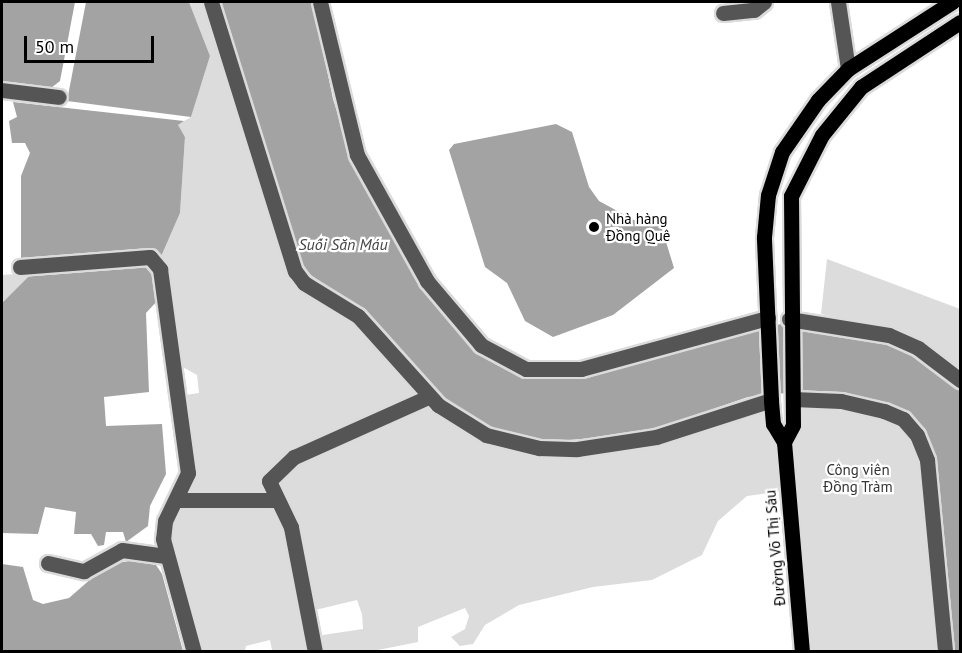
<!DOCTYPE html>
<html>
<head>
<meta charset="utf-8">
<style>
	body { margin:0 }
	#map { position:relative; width:962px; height:653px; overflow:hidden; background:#fff; font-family:"PT Sans",sans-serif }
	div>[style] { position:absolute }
	.green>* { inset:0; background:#dcdcdc }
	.water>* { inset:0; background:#a3a3a3 }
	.roads { filter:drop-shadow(2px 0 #dbdbdb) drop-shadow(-2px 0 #dbdbdb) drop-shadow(0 2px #dbdbdb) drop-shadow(0 -2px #dbdbdb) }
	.minor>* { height:15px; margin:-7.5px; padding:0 7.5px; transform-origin:7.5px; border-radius:7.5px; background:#555 }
	.major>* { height:15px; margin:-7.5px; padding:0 7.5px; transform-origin:7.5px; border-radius:7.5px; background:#000 }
	.dots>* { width:16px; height:16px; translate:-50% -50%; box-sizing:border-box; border:3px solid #fff; border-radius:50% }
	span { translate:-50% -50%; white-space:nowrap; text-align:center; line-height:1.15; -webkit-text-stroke:4.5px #fff; paint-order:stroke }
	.poi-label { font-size:15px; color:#000 }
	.left { translate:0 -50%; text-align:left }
	.park-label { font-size:15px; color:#333 }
	.street-label { font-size:15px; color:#000 }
	.water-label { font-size:16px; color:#444; font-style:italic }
	.frame { position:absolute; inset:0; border:3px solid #000; pointer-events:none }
	.scale { position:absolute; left:24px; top:36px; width:130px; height:27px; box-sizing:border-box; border:3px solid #000; border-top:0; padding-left:8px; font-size:18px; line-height:21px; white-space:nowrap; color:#000; -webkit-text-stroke:4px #fff; paint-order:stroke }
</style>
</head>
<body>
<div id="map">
	<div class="green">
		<i style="clip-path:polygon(189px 2px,204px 2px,291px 275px,352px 318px,428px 404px,489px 444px,573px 456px,653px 444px,762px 407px,780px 444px,784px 491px,747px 496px,718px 521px,702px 555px,652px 580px,593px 587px,519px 605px,485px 625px,473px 644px,460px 646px,451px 637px,465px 629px,469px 616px,465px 608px,418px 627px,418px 642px,373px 651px,321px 651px,316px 636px,363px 629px,362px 614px,357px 600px,311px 611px,285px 502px,189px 494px,194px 475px,185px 395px,199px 393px,197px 375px,181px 366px,168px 271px,160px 259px,180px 213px,185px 137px,177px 125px,191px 117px,210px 56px)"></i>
		<i style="clip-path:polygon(827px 259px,960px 309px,960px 368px,887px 328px,821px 314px)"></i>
		<i style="clip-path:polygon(32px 273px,2px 303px,2px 275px)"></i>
		<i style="clip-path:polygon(801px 406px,882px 417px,912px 438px,922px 462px,939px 651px,811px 651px,791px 449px)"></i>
		<i style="clip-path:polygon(181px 506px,273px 506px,285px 530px,309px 651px,272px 650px,270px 640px,246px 646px,245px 651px,200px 651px,167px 535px)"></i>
	</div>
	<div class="water">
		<i style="clip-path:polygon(2px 2px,75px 2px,60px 81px,51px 88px,2px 82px)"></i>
		<i style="clip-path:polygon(86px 2px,189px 2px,210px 56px,191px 117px,67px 101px)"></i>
		<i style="clip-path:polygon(217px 2px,313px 2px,333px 99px,352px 158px,380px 214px,453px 326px,498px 365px,525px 375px,560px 377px,612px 371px,737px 331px,782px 324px,888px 341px,947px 375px,960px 389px,960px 651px,952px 651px,933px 460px,915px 422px,786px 393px,748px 397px,638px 435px,539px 442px,489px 430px,433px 392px,360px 310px,301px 268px)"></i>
		<i style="clip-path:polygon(13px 102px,184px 121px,178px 125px,185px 137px,180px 213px,160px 259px,21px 261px,21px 176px,30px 153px,25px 143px,12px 143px,9px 121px,17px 117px)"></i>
		<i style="clip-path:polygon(556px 124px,572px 132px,589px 187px,599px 201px,634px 220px,660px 222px,674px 268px,613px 315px,553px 337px,525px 321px,507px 283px,485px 267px,449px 150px,454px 144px)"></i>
		<i style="clip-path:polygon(149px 264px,159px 299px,146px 313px,149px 392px,104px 397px,106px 426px,162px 424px,166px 474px,150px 506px,148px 526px,126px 542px,123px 532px,106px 532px,104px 545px,98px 546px,91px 534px,74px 534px,76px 512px,45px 507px,38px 534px,2px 533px,2px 303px,32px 273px)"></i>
		<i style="clip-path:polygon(130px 561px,154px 562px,162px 574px,183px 651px,2px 651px,2px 564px,23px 567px,33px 600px,43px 604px,69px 598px,108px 564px)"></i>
	</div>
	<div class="roads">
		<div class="minor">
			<i style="left:211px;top:2px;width:282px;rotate:72.7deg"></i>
			<i style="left:295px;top:271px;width:15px;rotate:53deg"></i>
			<i style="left:304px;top:283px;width:63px;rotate:31.4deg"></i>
			<i style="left:358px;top:316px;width:120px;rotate:48deg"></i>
			<i style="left:438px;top:405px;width:57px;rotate:32deg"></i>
			<i style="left:486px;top:435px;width:55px;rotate:13.8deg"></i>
			<i style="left:539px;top:448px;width:38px;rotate:2deg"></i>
			<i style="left:577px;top:449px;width:80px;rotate:-8.6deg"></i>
			<i style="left:656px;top:437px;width:121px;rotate:-17.8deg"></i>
			<i style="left:320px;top:2px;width:157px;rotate:76.4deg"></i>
			<i style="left:357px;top:155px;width:144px;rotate:60.9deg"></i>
			<i style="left:427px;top:281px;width:84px;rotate:49.8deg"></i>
			<i style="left:481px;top:345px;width:51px;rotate:28.1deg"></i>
			<i style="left:526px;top:369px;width:55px"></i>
			<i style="left:581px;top:369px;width:194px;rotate:-15.3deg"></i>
			<i style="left:838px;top:2px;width:68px;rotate:81.5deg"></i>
			<i style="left:723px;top:13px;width:31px;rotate:-6deg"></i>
			<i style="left:754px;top:10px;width:13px;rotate:-39deg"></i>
			<i style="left:2px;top:90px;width:57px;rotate:7deg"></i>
			<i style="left:20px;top:267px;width:130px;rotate:-4.4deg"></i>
			<i style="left:150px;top:257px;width:16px;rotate:50deg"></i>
			<i style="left:160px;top:269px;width:206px;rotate:82.2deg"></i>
			<i style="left:188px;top:473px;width:53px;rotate:115.6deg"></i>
			<i style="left:165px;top:521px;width:18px;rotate:96deg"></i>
			<i style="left:163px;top:539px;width:117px;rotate:74.7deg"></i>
			<i style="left:789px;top:319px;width:101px;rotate:9.1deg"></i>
			<i style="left:889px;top:335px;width:32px;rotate:24deg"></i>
			<i style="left:918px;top:348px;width:53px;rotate:37.3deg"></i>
			<i style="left:793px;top:399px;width:48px;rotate:2.4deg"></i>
			<i style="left:841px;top:401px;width:44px;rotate:13.1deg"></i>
			<i style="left:884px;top:411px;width:21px;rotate:23deg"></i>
			<i style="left:903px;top:419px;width:21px;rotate:49deg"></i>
			<i style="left:917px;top:435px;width:27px;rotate:68deg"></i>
			<i style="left:927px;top:460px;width:193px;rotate:84.6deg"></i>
			<i style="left:178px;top:500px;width:98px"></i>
			<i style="left:48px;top:563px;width:37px;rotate:13deg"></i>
			<i style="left:84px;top:571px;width:43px;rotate:-28.9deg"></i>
			<i style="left:122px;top:550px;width:44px;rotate:7.8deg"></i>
			<i style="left:315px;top:652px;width:127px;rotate:-100.9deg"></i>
			<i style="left:291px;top:527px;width:51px;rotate:-115.6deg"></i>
			<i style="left:269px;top:481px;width:35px;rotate:-44deg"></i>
			<i style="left:294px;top:457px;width:147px;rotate:-24.1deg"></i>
		</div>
		<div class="major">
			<i style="left:784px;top:442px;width:19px;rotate:-62deg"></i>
			<i style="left:793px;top:425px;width:229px;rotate:-90.5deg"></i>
			<i style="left:791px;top:196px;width:68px;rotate:-63.1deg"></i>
			<i style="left:822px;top:135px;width:62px;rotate:-50.9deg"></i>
			<i style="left:861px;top:87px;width:118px;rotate:-33.3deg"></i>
			<i style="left:802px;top:652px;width:211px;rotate:-94.9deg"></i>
			<i style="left:784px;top:442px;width:21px;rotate:-121deg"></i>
			<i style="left:773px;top:424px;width:24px;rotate:-95deg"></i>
			<i style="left:771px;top:400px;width:163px;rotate:-92.5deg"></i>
			<i style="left:764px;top:237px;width:42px;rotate:-84.6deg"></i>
			<i style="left:768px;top:195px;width:45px;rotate:-72deg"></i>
			<i style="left:782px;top:152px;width:63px;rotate:-55.3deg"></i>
			<i style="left:818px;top:100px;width:43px;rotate:-45.9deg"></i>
			<i style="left:848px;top:69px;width:124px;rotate:-32.8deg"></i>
		</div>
	</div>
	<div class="dots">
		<i style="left:594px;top:227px;background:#000"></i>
	</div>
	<div class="poi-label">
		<span class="left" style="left:606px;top:227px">Nhà hàng<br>Đồng Quê</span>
	</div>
	<div class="park-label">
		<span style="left:858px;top:478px">Công viên<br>Đồng Tràm</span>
	</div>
	<div class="street-label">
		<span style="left:775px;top:548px;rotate:-95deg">Đường Võ Thị Sáu</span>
	</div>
	<div class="water-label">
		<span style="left:343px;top:244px">Suối Săn Máu</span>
	</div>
	<div class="frame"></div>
	<div class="scale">50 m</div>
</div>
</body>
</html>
